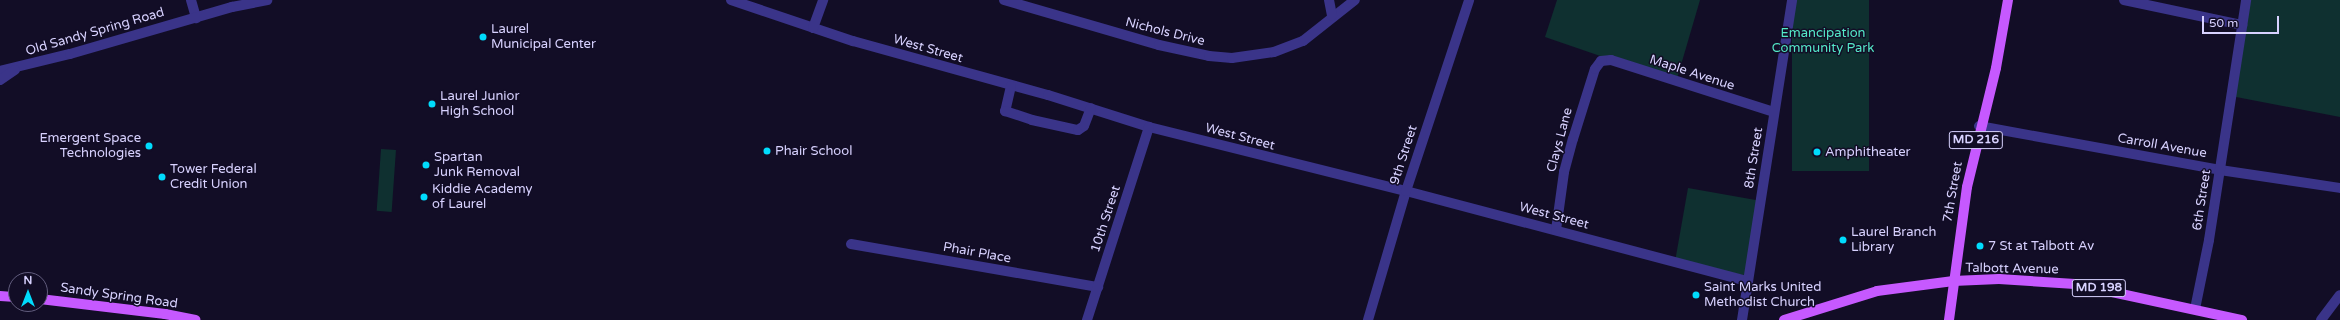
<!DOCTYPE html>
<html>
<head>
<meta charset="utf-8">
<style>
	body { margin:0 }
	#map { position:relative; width:2340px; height:320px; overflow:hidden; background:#120d26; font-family:"Varela Round",sans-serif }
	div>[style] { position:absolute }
	.green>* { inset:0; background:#0f3030; transform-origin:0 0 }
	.minor>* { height:10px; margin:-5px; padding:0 5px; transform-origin:5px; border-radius:5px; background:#3a3489 }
	.major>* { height:10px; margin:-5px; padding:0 5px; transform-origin:5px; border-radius:5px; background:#c659ff }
	.dots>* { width:11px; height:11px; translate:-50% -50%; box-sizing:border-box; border:2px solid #120d26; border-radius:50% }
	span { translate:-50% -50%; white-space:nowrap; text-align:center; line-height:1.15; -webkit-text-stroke:3px #120d26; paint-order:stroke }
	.shield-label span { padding:1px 3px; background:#120d26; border:1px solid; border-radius:3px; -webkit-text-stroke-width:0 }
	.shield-label { font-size:12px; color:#d8d2ff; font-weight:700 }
	.poi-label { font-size:13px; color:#d8d2ff }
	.left { translate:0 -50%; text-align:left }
	.right { translate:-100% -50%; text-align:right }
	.street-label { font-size:13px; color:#d8d2ff }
	.park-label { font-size:13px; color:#54e9c8 }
	.north { position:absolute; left:8px; top:272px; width:40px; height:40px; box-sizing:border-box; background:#120d26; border:1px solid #615c7d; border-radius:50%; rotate:0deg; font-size:11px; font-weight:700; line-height:16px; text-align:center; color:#d8d2ff }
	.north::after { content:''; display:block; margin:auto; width:14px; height:18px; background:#00dcfd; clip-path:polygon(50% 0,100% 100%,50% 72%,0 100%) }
	.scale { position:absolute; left:2202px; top:16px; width:77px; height:18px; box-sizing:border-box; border:2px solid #d8d2ff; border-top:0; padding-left:5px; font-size:12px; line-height:14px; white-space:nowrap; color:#d8d2ff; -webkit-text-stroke:3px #120d26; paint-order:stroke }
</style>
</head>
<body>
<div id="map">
	<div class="green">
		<i style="clip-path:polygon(1557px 0,1700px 0,1676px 82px,1545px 37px)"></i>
		<i style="left:1792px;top:0;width:77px;height:171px"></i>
		<i style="clip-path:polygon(2246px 0,2340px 0,2340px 117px,2231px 96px)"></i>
		<i style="left:381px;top:149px;width:15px;height:62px;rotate:4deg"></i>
		<i style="left:1688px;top:188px;width:73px;height:76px;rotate:10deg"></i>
	</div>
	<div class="minor">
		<i style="left:191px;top:0;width:19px;rotate:74deg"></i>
		<i style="left:731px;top:0;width:129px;rotate:18.6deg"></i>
		<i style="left:853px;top:41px;width:202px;rotate:15.5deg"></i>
		<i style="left:1048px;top:95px;width:106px;rotate:17.6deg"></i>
		<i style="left:1149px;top:127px;width:265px;rotate:14deg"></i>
		<i style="left:1406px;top:191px;width:353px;rotate:14.8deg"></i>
		<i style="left:1004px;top:0;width:161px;rotate:16.2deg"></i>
		<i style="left:1159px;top:45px;width:51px;rotate:12.4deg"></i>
		<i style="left:1209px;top:56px;width:23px;rotate:5deg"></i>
		<i style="left:1232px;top:58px;width:42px;rotate:-8.1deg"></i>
		<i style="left:1274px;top:52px;width:31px;rotate:-21deg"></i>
		<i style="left:1303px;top:41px;width:66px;rotate:-38.3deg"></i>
		<i style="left:1329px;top:0;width:16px;rotate:79deg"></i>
		<i style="left:2124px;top:0;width:121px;rotate:12deg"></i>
		<i style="left:813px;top:28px;width:30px;rotate:-70deg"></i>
		<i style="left:0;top:71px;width:72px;rotate:-13.7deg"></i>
		<i style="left:70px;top:54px;width:169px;rotate:-16.2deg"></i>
		<i style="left:232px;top:7px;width:36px;rotate:-11deg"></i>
		<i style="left:0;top:80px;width:18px;rotate:-34deg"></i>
		<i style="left:1011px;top:86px;width:26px;rotate:103deg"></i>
		<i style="left:1005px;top:111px;width:28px;rotate:18deg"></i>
		<i style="left:1032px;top:120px;width:47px;rotate:12.3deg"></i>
		<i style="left:1078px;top:130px;width:7px;rotate:-34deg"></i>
		<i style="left:1084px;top:126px;width:19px;rotate:-69deg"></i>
		<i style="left:1979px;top:126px;width:245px;rotate:10.3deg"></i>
		<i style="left:2220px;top:170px;width:121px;rotate:8.5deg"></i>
		<i style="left:1556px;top:230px;width:59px;rotate:-82.1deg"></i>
		<i style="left:1564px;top:172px;width:34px;rotate:-75deg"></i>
		<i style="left:1573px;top:139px;width:73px;rotate:-72.6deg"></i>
		<i style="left:1595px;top:69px;width:10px;rotate:-53deg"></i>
		<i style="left:1601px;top:61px;width:10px;rotate:-6deg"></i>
		<i style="left:1611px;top:60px;width:171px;rotate:17.7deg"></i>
		<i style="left:851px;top:244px;width:251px;rotate:9.9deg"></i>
		<i style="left:2195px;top:309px;width:70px;rotate:-78.5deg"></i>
		<i style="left:2209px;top:240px;width:243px;rotate:-81.2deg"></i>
		<i style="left:1087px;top:320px;width:203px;rotate:-72.2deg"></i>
		<i style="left:1368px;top:320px;width:134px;rotate:-73.6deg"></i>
		<i style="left:1406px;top:191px;width:201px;rotate:-71.7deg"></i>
		<i style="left:1742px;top:320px;width:324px;rotate:-81.1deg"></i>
		<i style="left:2321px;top:320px;width:31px;rotate:-53deg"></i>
	</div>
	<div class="major">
		<i style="left:0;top:296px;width:16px;rotate:4deg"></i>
		<i style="left:40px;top:299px;width:126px;rotate:6.8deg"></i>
		<i style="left:165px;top:314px;width:31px;rotate:11deg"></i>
		<i style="left:1784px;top:320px;width:97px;rotate:-17.3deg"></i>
		<i style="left:1877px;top:291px;width:77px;rotate:-7.5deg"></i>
		<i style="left:1953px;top:281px;width:46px;rotate:-2.5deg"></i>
		<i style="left:1999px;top:279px;width:76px;rotate:3.8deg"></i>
		<i style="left:2075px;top:284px;width:171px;rotate:12.2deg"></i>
		<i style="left:1949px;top:320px;width:134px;rotate:-82.3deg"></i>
		<i style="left:1967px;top:187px;width:122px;rotate:-76.3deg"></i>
		<i style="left:1996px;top:68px;width:69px;rotate:-80deg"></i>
	</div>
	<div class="dots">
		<i style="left:483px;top:37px;background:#00dcfd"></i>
		<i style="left:432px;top:104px;background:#00dcfd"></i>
		<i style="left:149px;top:146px;background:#00dcfd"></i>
		<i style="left:767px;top:151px;background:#00dcfd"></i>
		<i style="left:1817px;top:152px;background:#00dcfd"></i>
		<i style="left:426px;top:165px;background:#00dcfd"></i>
		<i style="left:162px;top:177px;background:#00dcfd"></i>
		<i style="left:424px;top:197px;background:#00dcfd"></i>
		<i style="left:1843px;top:240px;background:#00dcfd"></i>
		<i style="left:1980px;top:246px;background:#00dcfd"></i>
		<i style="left:1696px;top:295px;background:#00dcfd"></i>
	</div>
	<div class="shield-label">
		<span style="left:1976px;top:140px">MD 216</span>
		<span style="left:2099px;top:288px">MD 198</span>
	</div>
	<div class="poi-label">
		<span class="left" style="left:491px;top:37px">Laurel<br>Municipal Center</span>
		<span class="left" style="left:440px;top:104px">Laurel Junior<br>High School</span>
		<span class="right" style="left:141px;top:146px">Emergent Space<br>Technologies</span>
		<span class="left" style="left:775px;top:151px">Phair School</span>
		<span class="left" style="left:1825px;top:152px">Amphitheater</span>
		<span class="left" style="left:434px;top:165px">Spartan<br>Junk Removal</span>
		<span class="left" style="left:170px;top:177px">Tower Federal<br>Credit Union</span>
		<span class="left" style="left:432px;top:197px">Kiddie Academy<br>of Laurel</span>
		<span class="left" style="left:1851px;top:240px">Laurel Branch<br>Library</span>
		<span class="left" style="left:1988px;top:246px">7 St at Talbott Av</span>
		<span class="left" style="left:1704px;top:295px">Saint Marks United<br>Methodist Church</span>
	</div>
	<div class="street-label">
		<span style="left:95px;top:32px;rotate:-16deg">Old Sandy Spring Road</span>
		<span style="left:1165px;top:32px;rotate:14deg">Nichols Drive</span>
		<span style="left:928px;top:49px;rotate:16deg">West Street</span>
		<span style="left:1692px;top:73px;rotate:18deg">Maple Avenue</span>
		<span style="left:1240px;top:137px;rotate:15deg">West Street</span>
		<span style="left:1560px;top:140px;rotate:-75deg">Clays Lane</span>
		<span style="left:2162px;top:146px;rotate:10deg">Carroll Avenue</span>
		<span style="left:1404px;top:155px;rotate:-72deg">9th Street</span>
		<span style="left:1754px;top:158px;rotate:-81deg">8th Street</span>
		<span style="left:1953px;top:192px;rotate:-80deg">7th Street</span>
		<span style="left:2202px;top:200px;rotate:-81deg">6th Street</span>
		<span style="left:1554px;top:216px;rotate:15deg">West Street</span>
		<span style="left:1106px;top:219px;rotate:-72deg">10th Street</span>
		<span style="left:977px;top:253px;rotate:10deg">Phair Place</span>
		<span style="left:2012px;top:269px;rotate:1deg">Talbott Avenue</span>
		<span style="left:119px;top:296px;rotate:8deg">Sandy Spring Road</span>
	</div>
	<div class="park-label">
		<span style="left:1823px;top:41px">Emancipation<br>Community Park</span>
	</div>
	<div class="north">N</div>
	<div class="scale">50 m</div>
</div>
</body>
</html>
